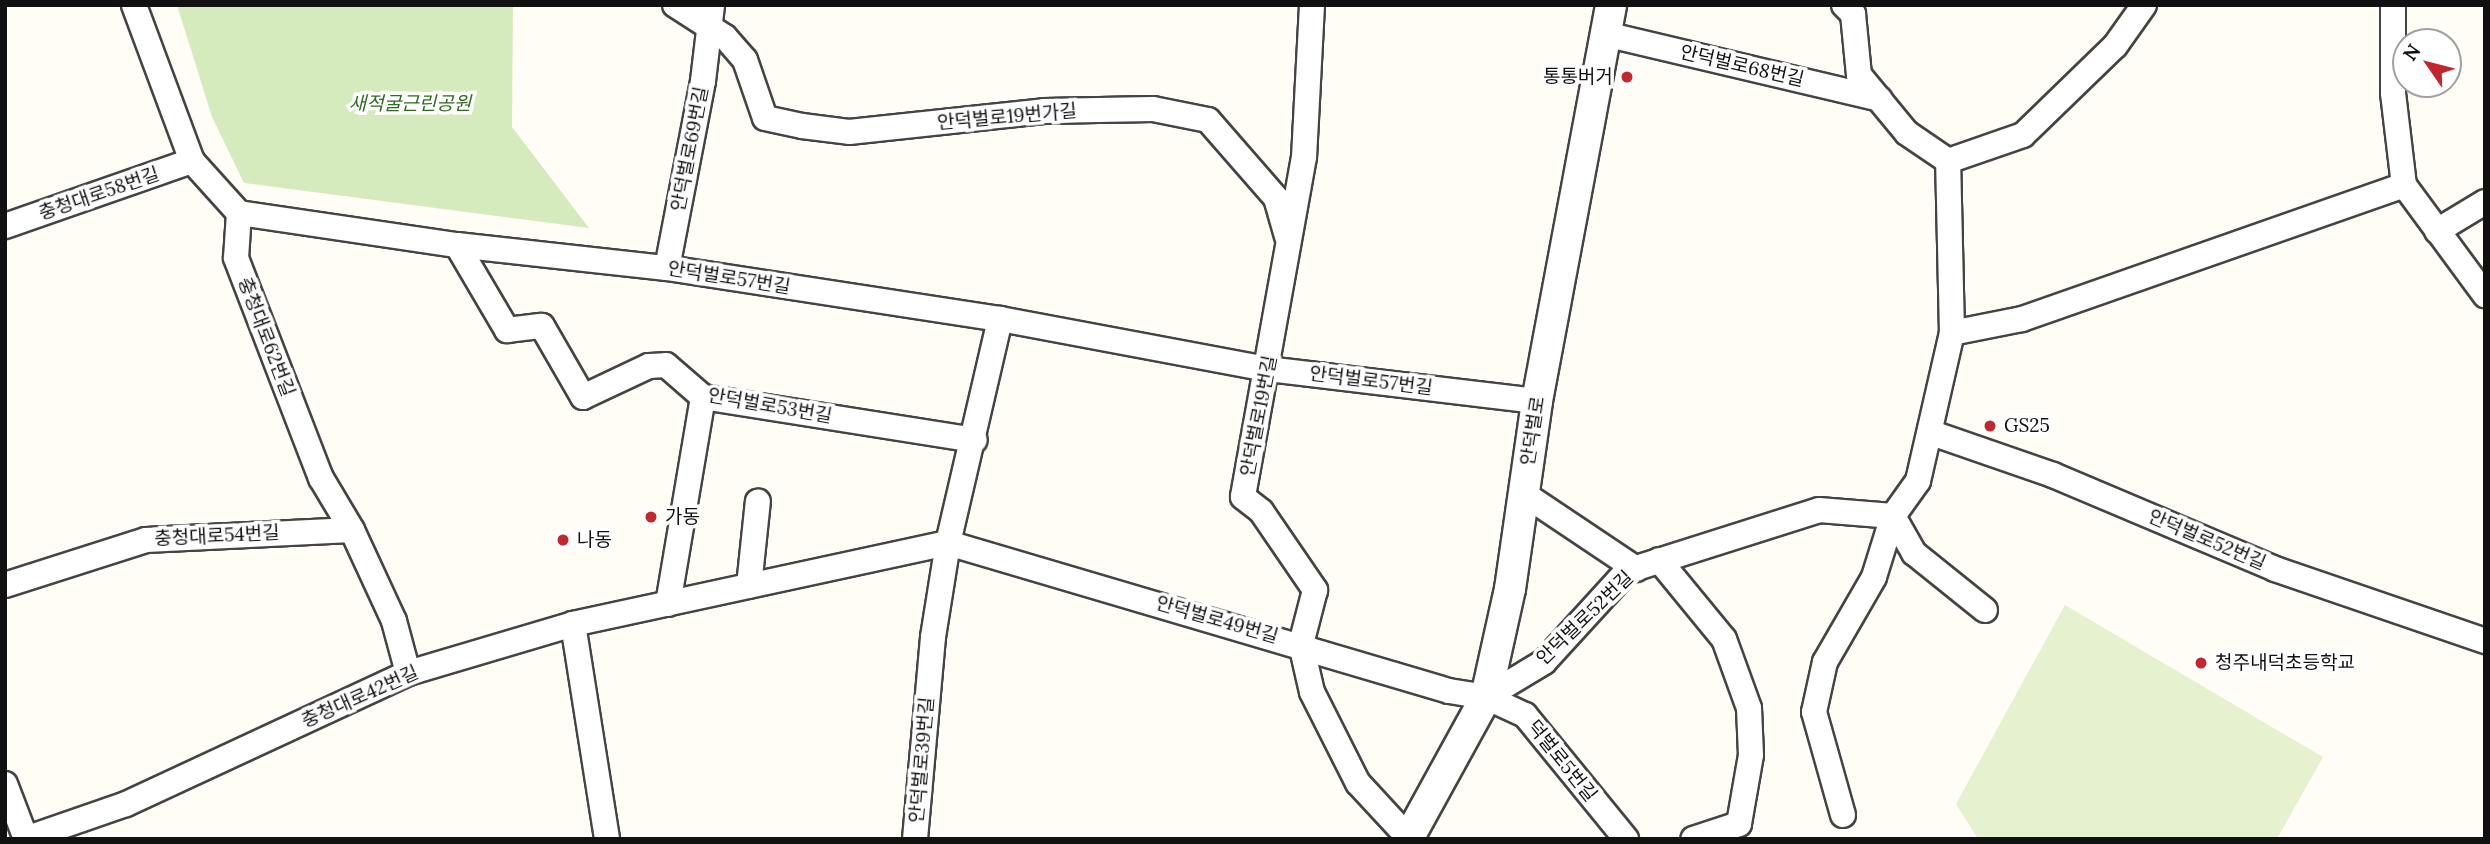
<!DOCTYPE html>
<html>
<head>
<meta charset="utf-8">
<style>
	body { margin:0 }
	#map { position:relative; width:2490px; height:844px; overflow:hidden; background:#fffdf5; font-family:Lora,"Noto Sans KR",serif }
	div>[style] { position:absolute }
	.green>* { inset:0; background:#d5ebbd }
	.pitch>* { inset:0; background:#e6f2cf }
	.roads { filter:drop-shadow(2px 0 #444) drop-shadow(-2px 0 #444) drop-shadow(0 2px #444) drop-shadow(0 -2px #444) }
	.minor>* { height:24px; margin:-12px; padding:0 12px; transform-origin:12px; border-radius:12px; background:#fff }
	.tertiary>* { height:30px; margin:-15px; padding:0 15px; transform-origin:15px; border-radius:15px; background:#fff }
	.dots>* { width:19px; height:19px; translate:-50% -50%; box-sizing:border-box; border:4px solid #fff; border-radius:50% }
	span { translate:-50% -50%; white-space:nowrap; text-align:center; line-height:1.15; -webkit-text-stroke:7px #fff; paint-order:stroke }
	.street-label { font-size:19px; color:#111 }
	.poi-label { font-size:19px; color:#111 }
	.right { translate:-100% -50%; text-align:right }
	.left { translate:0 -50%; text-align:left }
	.park-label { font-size:19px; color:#2f6b1f; font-style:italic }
	.frame { position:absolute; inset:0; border:7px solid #111; pointer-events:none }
	.north { position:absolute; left:2392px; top:28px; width:70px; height:70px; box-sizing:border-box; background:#fff; border:2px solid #a0a0a0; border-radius:50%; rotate:305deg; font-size:19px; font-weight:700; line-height:28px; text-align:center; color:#111 }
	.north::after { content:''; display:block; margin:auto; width:24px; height:32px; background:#c4262e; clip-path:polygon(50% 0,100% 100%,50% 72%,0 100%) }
</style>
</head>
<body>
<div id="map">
	<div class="green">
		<i style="clip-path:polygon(177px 5px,513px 5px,512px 127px,589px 228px,244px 183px,212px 117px)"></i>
	</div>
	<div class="pitch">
		<i style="clip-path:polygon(2065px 605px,2323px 757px,2277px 839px,1978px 839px,1956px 804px)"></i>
	</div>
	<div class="roads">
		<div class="minor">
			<i style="left:134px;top:5px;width:166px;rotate:69.6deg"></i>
			<i style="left:192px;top:161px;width:70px;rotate:47.9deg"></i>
			<i style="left:239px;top:213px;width:45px;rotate:93.8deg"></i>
			<i style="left:236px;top:258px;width:236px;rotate:68.9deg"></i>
			<i style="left:321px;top:478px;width:61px;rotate:59.2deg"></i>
			<i style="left:352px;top:530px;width:100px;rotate:65.2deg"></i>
			<i style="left:394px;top:621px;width:54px;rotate:74.9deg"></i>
			<i style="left:675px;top:5px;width:59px;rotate:32.6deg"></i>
			<i style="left:725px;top:37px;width:30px;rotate:49deg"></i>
			<i style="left:745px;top:60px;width:61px;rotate:71deg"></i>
			<i style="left:765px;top:118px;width:38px;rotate:12deg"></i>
			<i style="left:802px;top:126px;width:47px;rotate:7.3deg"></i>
			<i style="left:849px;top:132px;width:196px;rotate:-6.1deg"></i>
			<i style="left:1044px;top:111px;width:109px;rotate:-1.1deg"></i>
			<i style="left:1153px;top:109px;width:56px;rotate:11.3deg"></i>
			<i style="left:1208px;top:120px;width:103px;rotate:48.9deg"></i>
			<i style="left:1276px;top:198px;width:40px;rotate:74deg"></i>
			<i style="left:1312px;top:5px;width:152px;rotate:93deg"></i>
			<i style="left:1304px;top:157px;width:345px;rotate:100.2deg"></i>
			<i style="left:1243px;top:497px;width:23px;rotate:38deg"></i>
			<i style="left:1261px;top:511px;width:96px;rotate:55.6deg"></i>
			<i style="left:1315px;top:590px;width:56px;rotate:104.5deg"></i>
			<i style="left:1301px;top:644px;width:49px;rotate:77.1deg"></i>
			<i style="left:1312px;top:692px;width:102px;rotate:63.2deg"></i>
			<i style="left:1358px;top:783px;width:74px;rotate:47.2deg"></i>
			<i style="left:1844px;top:5px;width:13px;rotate:45deg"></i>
			<i style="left:1853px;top:14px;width:61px;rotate:84.4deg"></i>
			<i style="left:1859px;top:75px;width:75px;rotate:50.4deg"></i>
			<i style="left:1907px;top:133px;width:50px;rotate:34.3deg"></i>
			<i style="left:2393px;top:5px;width:88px;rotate:90deg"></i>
			<i style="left:2393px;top:93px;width:93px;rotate:83.2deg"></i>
			<i style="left:2404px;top:185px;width:137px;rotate:53.6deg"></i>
			<i style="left:1605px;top:34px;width:282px;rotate:13.3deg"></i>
			<i style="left:1948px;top:161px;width:79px;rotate:-19.1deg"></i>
			<i style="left:2023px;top:135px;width:128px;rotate:-44.1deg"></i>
			<i style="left:2115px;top:46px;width:50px;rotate:-54.7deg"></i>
			<i style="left:239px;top:213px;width:220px;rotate:8.4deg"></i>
			<i style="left:457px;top:245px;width:211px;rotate:6.3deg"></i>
			<i style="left:667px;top:268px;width:337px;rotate:8.7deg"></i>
			<i style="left:1000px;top:319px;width:273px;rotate:10.6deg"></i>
			<i style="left:1268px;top:369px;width:271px;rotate:6.8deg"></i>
			<i style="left:5px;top:226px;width:198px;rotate:-19.2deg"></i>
			<i style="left:2437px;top:231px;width:56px;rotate:-31.1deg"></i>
			<i style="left:457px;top:245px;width:99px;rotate:59.5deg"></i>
			<i style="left:507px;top:330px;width:35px;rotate:-7deg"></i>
			<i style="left:542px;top:326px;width:82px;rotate:60deg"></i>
			<i style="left:583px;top:397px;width:73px;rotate:-25.2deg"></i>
			<i style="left:649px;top:366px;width:17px;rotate:-3deg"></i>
			<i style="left:666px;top:365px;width:49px;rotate:40.9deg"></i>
			<i style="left:703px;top:397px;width:275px;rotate:9deg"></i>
			<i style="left:667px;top:268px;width:190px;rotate:-79.1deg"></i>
			<i style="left:703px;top:81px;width:77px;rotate:-83.2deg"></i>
			<i style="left:1952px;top:333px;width:71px;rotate:-11.3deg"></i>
			<i style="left:2022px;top:319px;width:405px;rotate:-19.3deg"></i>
			<i style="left:1932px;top:433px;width:128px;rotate:19.1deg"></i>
			<i style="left:2053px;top:475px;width:241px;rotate:22.9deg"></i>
			<i style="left:2275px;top:569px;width:222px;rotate:18.9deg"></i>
			<i style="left:1524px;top:494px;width:135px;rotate:33.8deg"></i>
			<i style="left:1893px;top:516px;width:43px;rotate:60.4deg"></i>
			<i style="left:1914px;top:553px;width:91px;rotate:38.8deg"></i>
			<i style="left:1659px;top:560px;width:102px;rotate:50.6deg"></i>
			<i style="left:1724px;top:639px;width:73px;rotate:70.1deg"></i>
			<i style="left:1749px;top:708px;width:47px;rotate:87.6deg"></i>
			<i style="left:1751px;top:755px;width:70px;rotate:99.9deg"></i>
			<i style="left:1739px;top:824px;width:48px;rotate:161.9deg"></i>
			<i style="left:5px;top:585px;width:148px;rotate:-17.7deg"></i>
			<i style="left:146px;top:540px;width:206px;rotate:-2.8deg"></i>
			<i style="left:749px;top:586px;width:85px;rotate:-84deg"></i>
			<i style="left:668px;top:604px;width:210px;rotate:-80.4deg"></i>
			<i style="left:573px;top:624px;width:218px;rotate:81deg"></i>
			<i style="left:1486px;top:697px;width:68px;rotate:-31.1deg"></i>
			<i style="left:1544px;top:662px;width:123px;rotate:-47.6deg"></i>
			<i style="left:1627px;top:571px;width:201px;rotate:-17.6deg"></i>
			<i style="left:1819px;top:510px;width:74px;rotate:4.6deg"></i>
			<i style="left:1893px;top:516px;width:43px;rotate:-54.5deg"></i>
			<i style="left:1918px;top:481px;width:152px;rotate:-77.1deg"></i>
			<i style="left:1952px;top:333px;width:172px;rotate:-91.3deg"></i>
			<i style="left:5px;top:784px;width:59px;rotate:69.1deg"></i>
			<i style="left:1843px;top:815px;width:107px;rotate:-105.7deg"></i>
			<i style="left:1814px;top:712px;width:51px;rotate:-77.6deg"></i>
			<i style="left:1825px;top:662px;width:98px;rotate:-60deg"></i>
			<i style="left:1874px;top:577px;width:64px;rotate:-72.7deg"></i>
			<i style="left:25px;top:839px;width:107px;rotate:-19.1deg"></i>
			<i style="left:126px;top:804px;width:311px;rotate:-24.9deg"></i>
			<i style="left:408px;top:673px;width:172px;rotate:-16.5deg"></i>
			<i style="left:573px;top:624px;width:384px;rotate:-12.2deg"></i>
			<i style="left:948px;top:543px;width:522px;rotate:16.46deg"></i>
			<i style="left:1449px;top:691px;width:37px;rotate:9deg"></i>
			<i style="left:1486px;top:697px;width:43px;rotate:24.8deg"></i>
			<i style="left:1525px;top:715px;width:160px;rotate:50.8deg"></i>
			<i style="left:915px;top:839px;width:203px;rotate:-84.9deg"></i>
			<i style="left:933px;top:637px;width:95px;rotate:-80.9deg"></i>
			<i style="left:948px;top:543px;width:230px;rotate:-76.9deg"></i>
		</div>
		<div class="tertiary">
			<i style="left:1408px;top:839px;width:162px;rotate:-61.2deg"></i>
			<i style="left:1486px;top:697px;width:111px;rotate:-77.5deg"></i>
			<i style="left:1510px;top:589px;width:190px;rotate:-81.8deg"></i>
			<i style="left:1537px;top:401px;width:403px;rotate:-79.4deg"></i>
		</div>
	</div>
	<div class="dots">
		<i style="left:1627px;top:77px;background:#c4262e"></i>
		<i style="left:1990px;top:426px;background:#c4262e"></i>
		<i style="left:651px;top:517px;background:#c4262e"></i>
		<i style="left:563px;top:540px;background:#c4262e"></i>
		<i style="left:2201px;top:663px;background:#c4262e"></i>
	</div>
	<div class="street-label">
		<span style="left:1742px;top:66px;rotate:13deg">안덕벌로68번길</span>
		<span style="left:1007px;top:117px;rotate:-5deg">안덕벌로19번가길</span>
		<span style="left:690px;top:149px;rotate:-79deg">안덕벌로69번길</span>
		<span style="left:99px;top:194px;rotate:-19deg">충청대로58번길</span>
		<span style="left:729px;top:278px;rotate:9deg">안덕벌로57번길</span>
		<span style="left:266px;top:337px;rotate:69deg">충청대로62번길</span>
		<span style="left:1371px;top:381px;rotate:7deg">안덕벌로57번길</span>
		<span style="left:770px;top:406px;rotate:10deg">안덕벌로53번길</span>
		<span style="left:1259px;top:416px;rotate:-79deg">안덕벌로19번길</span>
		<span style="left:1533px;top:431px;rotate:-81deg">안덕벌로</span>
		<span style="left:217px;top:536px;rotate:-3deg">충청대로54번길</span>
		<span style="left:2207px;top:540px;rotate:23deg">안덕벌로52번길</span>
		<span style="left:1585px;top:618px;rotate:-44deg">안덕벌로52번길</span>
		<span style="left:1217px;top:620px;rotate:16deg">안덕벌로49번길</span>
		<span style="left:360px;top:697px;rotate:-24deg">충청대로42번길</span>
		<span style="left:922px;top:760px;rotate:-85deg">안덕벌로39번길</span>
		<span style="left:1562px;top:761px;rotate:51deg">덕벌로5번길</span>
	</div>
	<div class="poi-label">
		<span class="right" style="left:1613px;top:77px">통통버거</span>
		<span class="left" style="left:2004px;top:426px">GS25</span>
		<span class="left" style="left:665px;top:517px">가동</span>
		<span class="left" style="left:577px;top:540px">나동</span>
		<span class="left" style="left:2215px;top:663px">청주내덕초등학교</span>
	</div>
	<div class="park-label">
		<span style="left:410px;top:104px">새적굴근린공원</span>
	</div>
	<div class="frame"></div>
	<div class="north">N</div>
</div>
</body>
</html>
